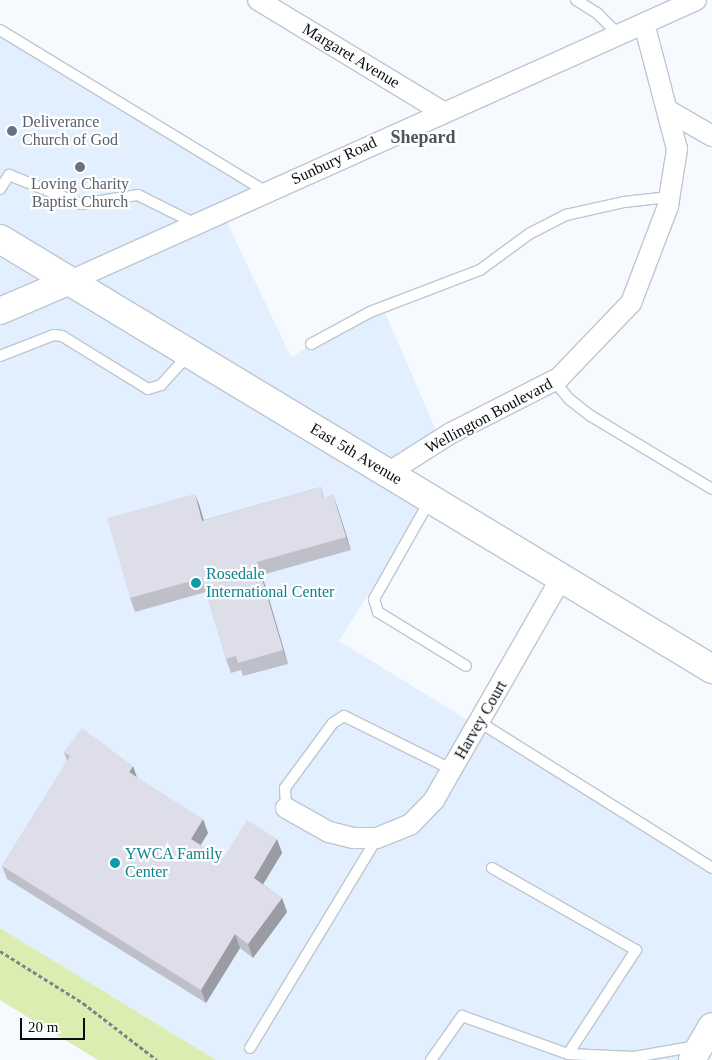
<!DOCTYPE html>
<html>
<head>
<meta charset="utf-8">
<style>
	body { margin:0 }
	#map { position:relative; width:712px; height:1060px; overflow:hidden; background:#f6fafe; font-family:"Times New Roman",serif }
	div>[style] { position:absolute }
	.built>* { inset:0; background:#e1effe }
	.green>* { inset:0; background:#dbedb0 }
	.path>* { height:3px; margin-top:-1.5px; transform-origin:0; background:repeating-linear-gradient(90deg,#808387 0 4px,transparent 0 6.5px) }
	.roads { filter:drop-shadow(1px 0 #bec7d0) drop-shadow(-1px 0 #bec7d0) drop-shadow(0 1px #bec7d0) drop-shadow(0 -1px #bec7d0) }
	.service>* { height:10px; margin:-5px; padding:0 5px; transform-origin:5px; border-radius:5px; background:#fff }
	.minor>* { height:20px; margin:-10px; padding:0 10px; transform-origin:10px; border-radius:10px; background:#fff }
	.tertiary>* { height:26px; margin:-13px; padding:0 13px; transform-origin:13px; border-radius:13px; background:#fff }
	.secondary>* { height:28px; margin:-14px; padding:0 14px; transform-origin:14px; border-radius:14px; background:#fff }
	.wall>* { inset:0; background:#bfbfc9 }
	.shaded-wall>* { inset:0; background:#9b9ba4 }
	.building>* { inset:0; background:#dedeea }
	.dots>* { width:14px; height:14px; translate:-50% -50%; box-sizing:border-box; border:2px solid #fff; border-radius:50% }
	span { translate:-50% -50%; white-space:nowrap; text-align:center; line-height:1.15; -webkit-text-stroke:4.5px #fff; paint-order:stroke }
	.street-label { font-size:16px; color:#0a0d10 }
	.worship-label { font-size:16px; color:#5b616d }
	.left { translate:0 -50%; text-align:left }
	.culture-label { font-size:16px; color:#0d838f }
	.neighbourhood-label { font-size:18px; color:#4d555c; font-weight:700 }
	.scale { position:absolute; left:20px; top:1018px; width:65px; height:22px; box-sizing:border-box; border:2px solid #0a0d10; border-top:0; padding-left:6px; font-size:15px; line-height:18px; white-space:nowrap; color:#0a0d10; -webkit-text-stroke:4px #fff; paint-order:stroke }
</style>
</head>
<body>
<div id="map">
	<div class="built">
		<i style="clip-path:polygon(0 30px,266px 193px,223px 214px,291px 357px,382px 306px,442px 444px,390px 479px,427px 501px,339px 641px,712px 870px,712px 1050px,706px 1060px,216px 1060px,0 928px)"></i>
	</div>
	<div class="green">
		<i style="clip-path:polygon(0 928px,216px 1060px,98px 1060px,0 1000px)"></i>
	</div>
	<div class="path">
		<i style="left:0;top:951px;width:98px;rotate:32.1deg"></i>
		<i style="left:83px;top:1003px;width:93px;rotate:37.6deg"></i>
	</div>
	<div class="roads">
		<div class="service">
			<i style="left:576px;top:0;width:25px;rotate:32deg"></i>
			<i style="left:597px;top:13px;width:30px;rotate:45deg"></i>
			<i style="left:0;top:30px;width:311px;rotate:31.3deg"></i>
			<i style="left:0;top:189px;width:17px;rotate:-57deg"></i>
			<i style="left:9px;top:175px;width:78px;rotate:21.9deg"></i>
			<i style="left:81px;top:204px;width:58px;rotate:-9deg"></i>
			<i style="left:138px;top:195px;width:65px;rotate:26.6deg"></i>
			<i style="left:311px;top:344px;width:67px;rotate:-28.5deg"></i>
			<i style="left:370px;top:312px;width:118px;rotate:-20.9deg"></i>
			<i style="left:480px;top:270px;width:61px;rotate:-36.3deg"></i>
			<i style="left:529px;top:234px;width:42px;rotate:-27.2deg"></i>
			<i style="left:566px;top:215px;width:59px;rotate:-12.6deg"></i>
			<i style="left:624px;top:202px;width:45px;rotate:-6.3deg"></i>
			<i style="left:0;top:356px;width:58px;rotate:-21.3deg"></i>
			<i style="left:54px;top:335px;width:8px;rotate:7deg"></i>
			<i style="left:62px;top:336px;width:101px;rotate:31.6deg"></i>
			<i style="left:148px;top:389px;width:14px;rotate:-17deg"></i>
			<i style="left:161px;top:385px;width:42px;rotate:-47.9deg"></i>
			<i style="left:554px;top:381px;width:23px;rotate:50deg"></i>
			<i style="left:569px;top:399px;width:28px;rotate:38deg"></i>
			<i style="left:591px;top:416px;width:141px;rotate:31.1deg"></i>
			<i style="left:430px;top:500px;width:114px;rotate:119.5deg"></i>
			<i style="left:374px;top:599px;width:14px;rotate:73deg"></i>
			<i style="left:378px;top:612px;width:103px;rotate:31.5deg"></i>
			<i style="left:481px;top:723px;width:273px;rotate:32.1deg"></i>
			<i style="left:286px;top:808px;width:20px;rotate:-93deg"></i>
			<i style="left:285px;top:788px;width:81px;rotate:-53.6deg"></i>
			<i style="left:333px;top:723px;width:13px;rotate:-32deg"></i>
			<i style="left:344px;top:716px;width:122px;rotate:26.4deg"></i>
			<i style="left:492px;top:868px;width:166px;rotate:29.7deg"></i>
			<i style="left:636px;top:950px;width:124px;rotate:123.2deg"></i>
			<i style="left:250px;top:1048px;width:245px;rotate:-58.8deg"></i>
			<i style="left:431px;top:1060px;width:54px;rotate:-54.8deg"></i>
			<i style="left:462px;top:1016px;width:113px;rotate:19.7deg"></i>
			<i style="left:568px;top:1054px;width:66px;rotate:2.6deg"></i>
			<i style="left:634px;top:1057px;width:64px;rotate:-9.9deg"></i>
		</div>
		<div class="minor">
			<i style="left:258px;top:0;width:216px;rotate:31.2deg"></i>
			<i style="left:667px;top:110px;width:52px;rotate:30deg"></i>
			<i style="left:70px;top:281px;width:686px;rotate:-24.17deg"></i>
			<i style="left:388px;top:473px;width:75px;rotate:-32.4deg"></i>
			<i style="left:451px;top:433px;width:121px;rotate:-27deg"></i>
			<i style="left:559px;top:378px;width:104px;rotate:-46.2deg"></i>
			<i style="left:631px;top:303px;width:104px;rotate:-69.1deg"></i>
			<i style="left:668px;top:206px;width:58px;rotate:-81deg"></i>
			<i style="left:677px;top:149px;width:130px;rotate:-104.7deg"></i>
			<i style="left:286px;top:808px;width:49px;rotate:29.2deg"></i>
			<i style="left:329px;top:832px;width:25px;rotate:14deg"></i>
			<i style="left:353px;top:838px;width:24px"></i>
			<i style="left:377px;top:838px;width:35px;rotate:-22deg"></i>
			<i style="left:410px;top:825px;width:35px;rotate:-46deg"></i>
			<i style="left:434px;top:800px;width:256px;rotate:-60.2deg"></i>
		</div>
		<div class="tertiary">
			<i style="left:0;top:311px;width:76px;rotate:-23.2deg"></i>
			<i style="left:692px;top:1060px;width:39px;rotate:-60deg"></i>
		</div>
		<div class="secondary">
			<i style="left:0;top:239px;width:832px;rotate:31.13deg"></i>
		</div>
	</div>
	<div class="wall">
		<i style="clip-path:polygon(321px 487px,324px 498px,333px 495px,338px 509px,351px 550px,262px 575px,288px 664px,243px 676px,241px 670px,231px 673px,226px 659px,206px 592px,135px 612px,130px 598px,195px 494px,204px 520px)"></i>
		<i style="clip-path:polygon(64px 752px,137px 777px,208px 833px,200px 845px,223px 859px,277px 839px,282px 853px,263px 884px,282px 898px,287px 912px,253px 958px,240px 948px,206px 1003px,7px 879px,2px 866px,67px 761px)"></i>
	</div>
	<div class="shaded-wall">
		<i style="clip-path:polygon(195px 494px,200px 507px,207px 534px,202px 521px)"></i>
		<i style="clip-path:polygon(333px 495px,338px 509px,351px 550px,346px 537px)"></i>
		<i style="clip-path:polygon(257px 562px,262px 575px,288px 664px,283px 650px)"></i>
		<i style="clip-path:polygon(133px 766px,138px 780px,129px 772px)"></i>
		<i style="clip-path:polygon(203px 819px,208px 833px,196px 853px,191px 839px)"></i>
		<i style="clip-path:polygon(277px 839px,282px 853px,259px 891px,254px 878px)"></i>
		<i style="clip-path:polygon(282px 898px,287px 912px,253px 958px,248px 944px)"></i>
		<i style="clip-path:polygon(235px 934px,240px 948px,206px 1003px,201px 990px)"></i>
	</div>
	<div class="building">
		<i style="clip-path:polygon(321px 487px,323px 498px,333px 495px,346px 537px,257px 562px,283px 650px,238px 663px,236px 656px,226px 659px,202px 578px,130px 598px,107px 518px,195px 494px,202px 521px)"></i>
		<i style="clip-path:polygon(82px 728px,133px 766px,129px 772px,203px 819px,191px 839px,223px 859px,247px 820px,277px 839px,254px 878px,282px 898px,248px 944px,235px 934px,201px 990px,2px 866px,70px 756px,64px 752px)"></i>
	</div>
	<div class="dots">
		<i style="left:12px;top:131px;background:#6b7280"></i>
		<i style="left:80px;top:167px;background:#6b7280"></i>
		<i style="left:196px;top:583px;background:#0f9aa8"></i>
		<i style="left:115px;top:863px;background:#0f9aa8"></i>
	</div>
	<div class="street-label">
		<span style="left:351px;top:56px;rotate:31deg">Margaret Avenue</span>
		<span style="left:334px;top:161px;rotate:-25deg">Sunbury Road</span>
		<span style="left:489px;top:416px;rotate:-28deg">Wellington Boulevard</span>
		<span style="left:356px;top:454px;rotate:31deg">East 5th Avenue</span>
		<span style="left:481px;top:720px;rotate:-60deg">Harvey Court</span>
	</div>
	<div class="worship-label">
		<span class="left" style="left:22px;top:131px">Deliverance<br>Church of God</span>
		<span style="left:80px;top:193px">Loving Charity<br>Baptist Church</span>
	</div>
	<div class="culture-label">
		<span class="left" style="left:206px;top:583px">Rosedale<br>International Center</span>
		<span class="left" style="left:125px;top:863px">YWCA Family<br>Center</span>
	</div>
	<div class="neighbourhood-label">
		<span style="left:423px;top:137px">Shepard</span>
	</div>
	<div class="scale">20 m</div>
</div>
</body>
</html>
